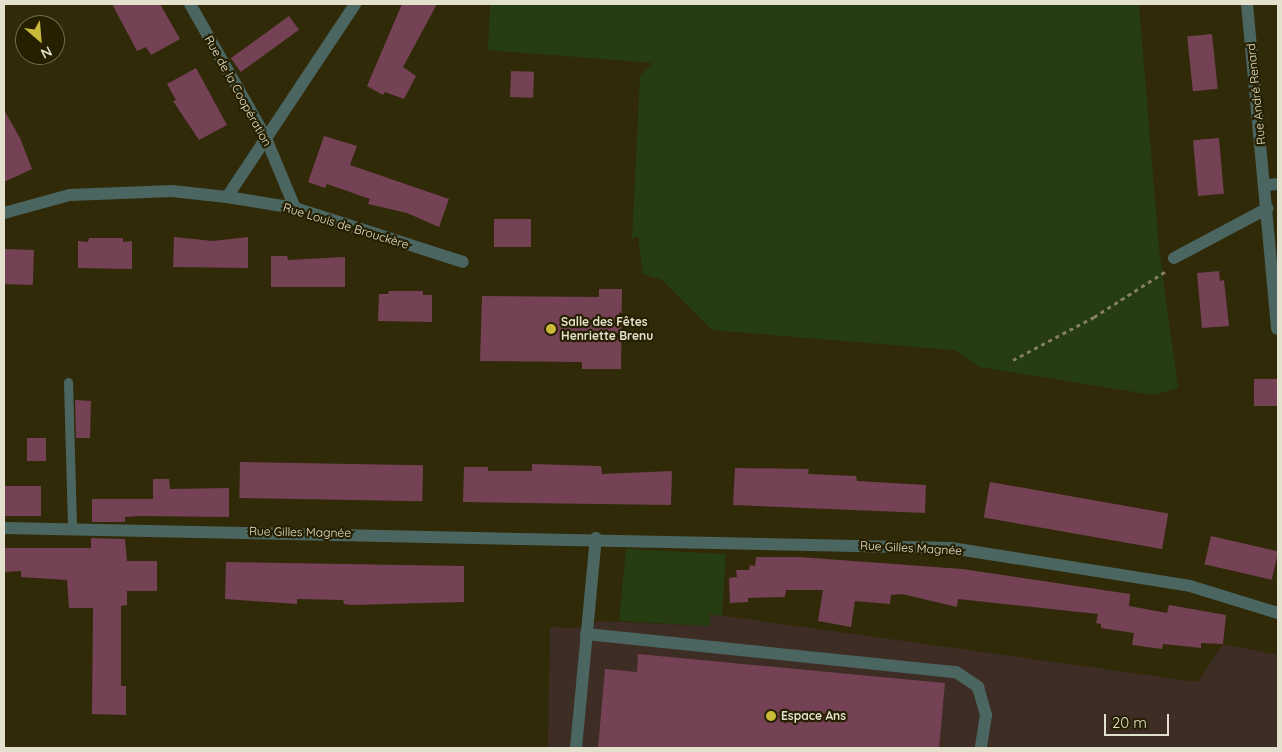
<!DOCTYPE html>
<html>
<head>
<meta charset="utf-8">
<style>
	body { margin:0 }
	#map { position:relative; width:1282px; height:752px; overflow:hidden; background:#302a09; font-family:Quicksand,sans-serif }
	div>[style] { position:absolute }
	.commercial>* { inset:0; background:#3e2d24 }
	.green>* { inset:0; background:#263c11 }
	.building>* { inset:0; background:#744155; transform-origin:0 0 }
	.path>* { height:3px; margin-top:-1.5px; transform-origin:0; background:repeating-linear-gradient(90deg,#837e64 0 4px,transparent 0 8px) }
	.lane>* { height:9px; margin:-4.5px; padding:0 4.5px; transform-origin:4.5px; border-radius:4.5px; background:#4b6661 }
	.street>* { height:12px; margin:-6px; padding:0 6px; transform-origin:6px; border-radius:6px; background:#4b6661 }
	.dots>* { width:14px; height:14px; translate:-50% -50%; box-sizing:border-box; border:2px solid #262001; border-radius:50% }
	span { translate:-50% -50%; white-space:nowrap; text-align:center; line-height:1.15; -webkit-text-stroke:4.5px #262001; paint-order:stroke }
	.street-label { font-size:12px; color:#e3e0ce }
	.poi-label { font-size:12px; color:#e3e0ce; font-weight:700 }
	.left { translate:0 -50%; text-align:left }
	.frame { position:absolute; inset:0; border:5px solid #e3e0ce; pointer-events:none }
	.north { position:absolute; left:15px; top:15px; width:50px; height:50px; box-sizing:border-box; background:#262001; border:1px solid #726d53; border-radius:50%; rotate:153deg; font-size:14px; font-weight:700; line-height:20px; text-align:center; color:#e3e0ce }
	.north::after { content:''; display:block; margin:auto; width:18px; height:22px; background:#caba3a; clip-path:polygon(50% 0,100% 100%,50% 72%,0 100%) }
	.scale { position:absolute; left:1104px; top:714px; width:65px; height:22px; box-sizing:border-box; border:2px solid #e3e0ce; border-top:0; padding-left:6px; font-size:15px; line-height:18px; white-space:nowrap; color:#e3e0ce; -webkit-text-stroke:4px #262001; paint-order:stroke }
</style>
</head>
<body>
<div id="map">
	<div class="commercial">
		<i style="clip-path:polygon(710px 614px,1198px 682px,1223px 644px,1278px 655px,1278px 748px,548px 748px,550px 627px,577px 628px,600px 621px,709px 626px)"></i>
	</div>
	<div class="green">
		<i style="clip-path:polygon(490px 4px,1139px 4px,1159px 248px,1178px 388px,1153px 395px,980px 367px,954px 350px,712px 330px,662px 280px,643px 274px,638px 236px,632px 239px,640px 75px,652px 63px,488px 50px)"></i>
		<i style="clip-path:polygon(626px 549px,726px 554px,722px 616px,710px 614px,710px 626px,619px 621px)"></i>
	</div>
	<div class="building">
		<i style="clip-path:polygon(112px 4px,160px 4px,180px 39px,151px 55px,146px 47px,137px 51px)"></i>
		<i style="clip-path:polygon(402px 4px,437px 4px,403px 67px,416px 76px,404px 99px,385px 92px,383px 95px,367px 86px)"></i>
		<i style="left:289px;top:16px;width:17px;height:72px;rotate:54deg"></i>
		<i style="left:1212px;top:34px;width:55px;height:25px;rotate:84deg"></i>
		<i style="clip-path:polygon(196px 68px,227px 125px,199px 140px,173px 101px,176px 100px,167px 84px)"></i>
		<i style="left:511px;top:71px;width:23px;height:26px;rotate:2deg"></i>
		<i style="clip-path:polygon(4px 110px,20px 138px,32px 169px,4px 182px)"></i>
		<i style="clip-path:polygon(324px 136px,357px 146px,350px 165px,449px 199px,439px 227px,407px 213px,368px 204px,370px 199px,327px 184px,325px 188px,308px 182px)"></i>
		<i style="left:1219px;top:138px;width:56px;height:26px;rotate:85deg"></i>
		<i style="left:494px;top:219px;width:37px;height:28px"></i>
		<i style="clip-path:polygon(174px 237px,213px 241px,248px 237px,248px 268px,173px 267px)"></i>
		<i style="clip-path:polygon(89px 238px,123px 238px,123px 242px,132px 241px,132px 269px,78px 268px,78px 241px,88px 242px)"></i>
		<i style="left:34px;top:250px;width:35px;height:30px;rotate:92deg"></i>
		<i style="clip-path:polygon(271px 256px,287px 256px,288px 260px,345px 257px,345px 287px,271px 287px)"></i>
		<i style="clip-path:polygon(1219px 271px,1220px 281px,1224px 280px,1229px 326px,1202px 328px,1197px 273px)"></i>
		<i style="clip-path:polygon(599px 289px,622px 289px,621px 369px,582px 369px,582px 362px,480px 361px,482px 296px,599px 297px)"></i>
		<i style="clip-path:polygon(389px 291px,423px 291px,423px 295px,432px 295px,432px 322px,378px 321px,379px 294px,388px 294px)"></i>
		<i style="left:1278px;top:379px;width:27px;height:24px;rotate:90deg"></i>
		<i style="clip-path:polygon(75px 400px,91px 401px,90px 438px,76px 438px)"></i>
		<i style="left:27px;top:438px;width:19px;height:23px"></i>
		<i style="left:240px;top:462px;width:183px;height:36px;rotate:1deg"></i>
		<i style="clip-path:polygon(532px 464px,601px 466px,602px 474px,672px 471px,671px 505px,463px 502px,464px 467px,488px 467px,488px 471px,532px 471px)"></i>
		<i style="clip-path:polygon(735px 468px,809px 469px,808px 474px,856px 476px,857px 481px,926px 485px,925px 513px,733px 505px)"></i>
		<i style="clip-path:polygon(153px 479px,169px 479px,170px 489px,229px 488px,229px 517px,141px 516px,125px 517px,125px 522px,92px 522px,92px 499px,153px 499px)"></i>
		<i style="left:990px;top:482px;width:181px;height:36px;rotate:10deg"></i>
		<i style="left:4px;top:486px;width:37px;height:30px"></i>
		<i style="left:1211px;top:536px;width:69px;height:29px;rotate:13deg"></i>
		<i style="clip-path:polygon(91px 538px,125px 539px,127px 561px,157px 561px,157px 591px,127px 591px,127px 605px,121px 606px,121px 686px,126px 686px,126px 715px,92px 714px,93px 608px,69px 608px,67px 580px,21px 577px,21px 571px,4px 572px,4px 548px,91px 548px)"></i>
		<i style="clip-path:polygon(756px 557px,799px 557px,962px 569px,1130px 594px,1129px 606px,1167px 613px,1169px 605px,1226px 615px,1223px 644px,1201px 643px,1201px 648px,1163px 644px,1162px 649px,1132px 645px,1134px 633px,1101px 628px,1101px 624px,1096px 623px,1098px 614px,958px 599px,957px 607px,902px 594px,891px 595px,890px 604px,855px 601px,851px 627px,818px 621px,823px 590px,786px 590px,785px 597px,748px 598px,748px 602px,730px 603px,729px 578px,737px 577px,736px 570px,749px 570px,750px 565px,755px 566px)"></i>
		<i style="clip-path:polygon(226px 562px,464px 566px,464px 602px,351px 605px,344px 604px,343px 600px,297px 599px,297px 604px,225px 599px)"></i>
		<i style="clip-path:polygon(638px 654px,945px 683px,939px 748px,598px 748px,605px 669px,637px 672px)"></i>
	</div>
	<div class="path">
		<i style="left:1013px;top:360px;width:92px;rotate:-28deg"></i>
		<i style="left:1094px;top:317px;width:85px;rotate:-32.6deg"></i>
	</div>
	<div class="lane">
		<i style="left:68px;top:382px;width:146px;rotate:88.4deg"></i>
	</div>
	<div class="street">
		<i style="left:190px;top:4px;width:152px;rotate:60.4deg"></i>
		<i style="left:265px;top:136px;width:78px;rotate:67.4deg"></i>
		<i style="left:1247px;top:4px;width:326px;rotate:84.7deg"></i>
		<i style="left:1265px;top:185px;width:13px;rotate:-4deg"></i>
		<i style="left:227px;top:197px;width:232px;rotate:-56.4deg"></i>
		<i style="left:4px;top:213px;width:68px;rotate:-15.3deg"></i>
		<i style="left:70px;top:195px;width:102px;rotate:-2.2deg"></i>
		<i style="left:172px;top:191px;width:55px;rotate:6.2deg"></i>
		<i style="left:227px;top:197px;width:69px;rotate:9.2deg"></i>
		<i style="left:295px;top:208px;width:176px;rotate:17.8deg"></i>
		<i style="left:1174px;top:258px;width:106px;rotate:-28deg"></i>
		<i style="left:4px;top:528px;width:947px;rotate:1.21deg"></i>
		<i style="left:951px;top:548px;width:242px;rotate:9deg"></i>
		<i style="left:1190px;top:586px;width:92px;rotate:17.1deg"></i>
		<i style="left:586px;top:634px;width:372px;rotate:5.9deg"></i>
		<i style="left:956px;top:672px;width:27px;rotate:34deg"></i>
		<i style="left:978px;top:687px;width:29px;rotate:74deg"></i>
		<i style="left:986px;top:715px;width:33px;rotate:99deg"></i>
		<i style="left:576px;top:748px;width:211px;rotate:-84.6deg"></i>
	</div>
	<div class="dots">
		<i style="left:551px;top:329px;background:#caba3a"></i>
		<i style="left:771px;top:716px;background:#caba3a"></i>
	</div>
	<div class="street-label">
		<span style="left:238px;top:91px;rotate:61deg">Rue de la Coopération</span>
		<span style="left:1256px;top:94px;rotate:-96deg">Rue André Renard</span>
		<span style="left:346px;top:226px;rotate:17deg">Rue Louis de Brouckère</span>
		<span style="left:300px;top:532px;rotate:1deg">Rue Gilles Magnée</span>
		<span style="left:911px;top:548px;rotate:3deg">Rue Gilles Magnée</span>
	</div>
	<div class="poi-label">
		<span class="left" style="left:561px;top:329px">Salle des Fêtes<br>Henriette Brenu</span>
		<span class="left" style="left:781px;top:716px">Espace Ans</span>
	</div>
	<div class="frame"></div>
	<div class="north">N</div>
	<div class="scale">20 m</div>
</div>
</body>
</html>
